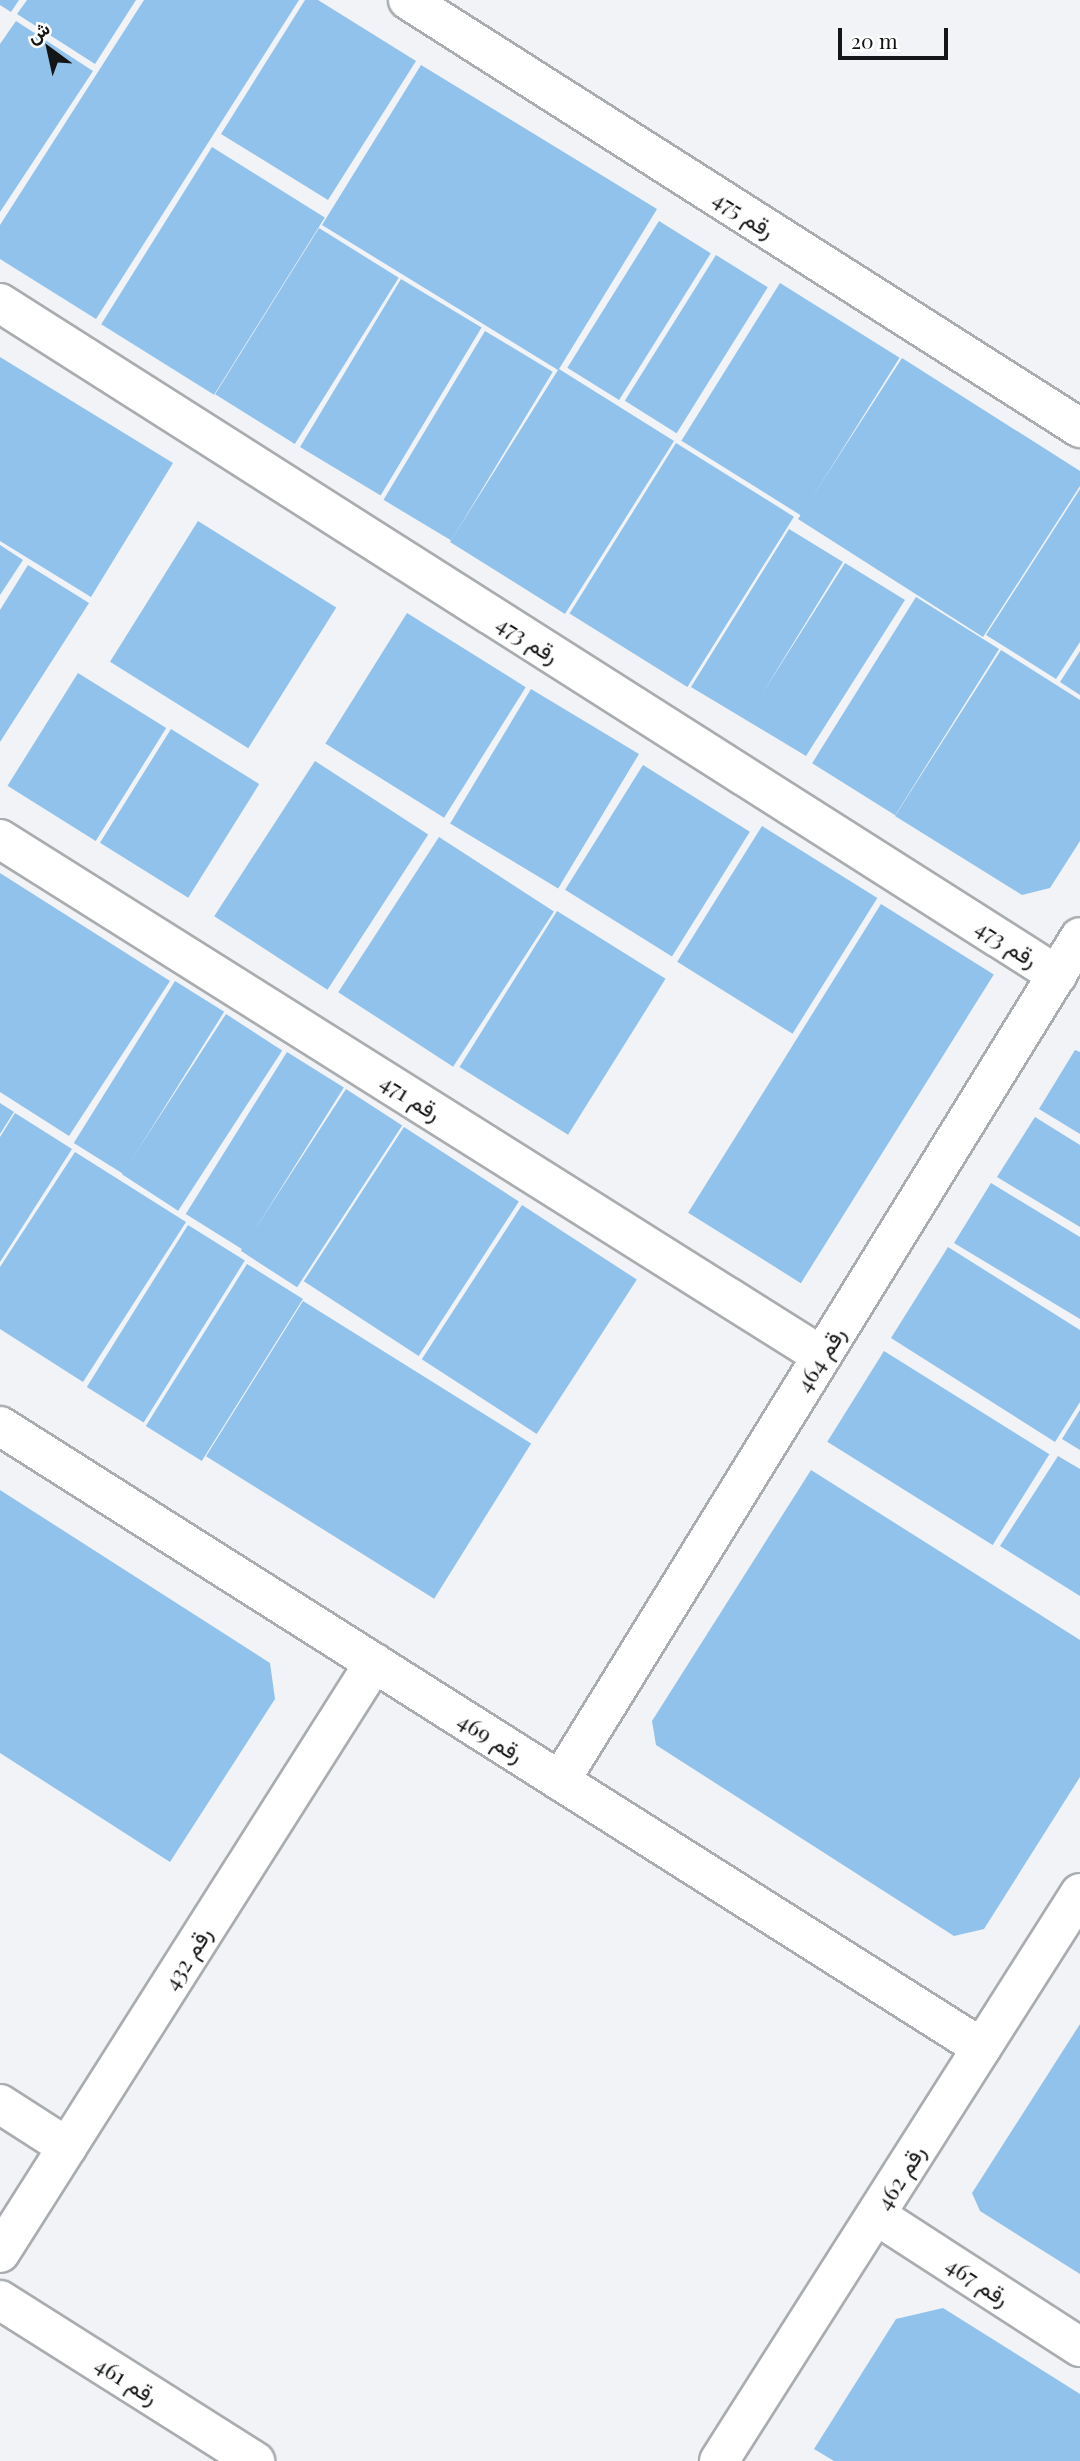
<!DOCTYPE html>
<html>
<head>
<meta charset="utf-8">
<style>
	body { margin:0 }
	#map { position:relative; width:1080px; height:2461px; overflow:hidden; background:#f1f3f6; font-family:"Playfair Display",Vazirmatn,serif }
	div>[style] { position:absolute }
	.building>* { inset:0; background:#90c2ec; transform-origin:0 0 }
	.roads { filter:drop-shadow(2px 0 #aaadaf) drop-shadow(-2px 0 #aaadaf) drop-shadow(0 2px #aaadaf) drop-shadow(0 -2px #aaadaf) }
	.minor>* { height:38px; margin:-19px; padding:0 19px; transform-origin:19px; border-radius:19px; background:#fff }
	span { translate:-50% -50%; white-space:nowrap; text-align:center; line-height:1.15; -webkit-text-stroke:5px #fff; paint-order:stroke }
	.street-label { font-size:23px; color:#141516 }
	.north { position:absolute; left:14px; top:14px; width:70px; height:70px; -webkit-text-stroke:5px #fff; paint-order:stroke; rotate:327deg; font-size:19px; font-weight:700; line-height:28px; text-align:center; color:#141516 }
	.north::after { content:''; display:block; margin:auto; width:24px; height:32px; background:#141516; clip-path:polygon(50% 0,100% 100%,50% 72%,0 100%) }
	.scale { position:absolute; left:838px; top:28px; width:110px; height:32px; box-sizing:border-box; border:4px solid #141516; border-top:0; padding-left:9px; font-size:21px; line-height:24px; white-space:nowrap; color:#141516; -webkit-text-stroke:5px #fff; paint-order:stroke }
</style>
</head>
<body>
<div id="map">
	<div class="building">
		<i style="clip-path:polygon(0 0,19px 0,11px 12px,0 5px)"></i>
		<i style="clip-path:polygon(27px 0,136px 0,95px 64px,17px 14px)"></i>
		<i style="clip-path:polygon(144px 0,299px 0,96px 319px,0 259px,0 225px)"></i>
		<i style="clip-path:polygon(305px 0,318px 0,416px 61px,328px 200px,221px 134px)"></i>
		<i style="clip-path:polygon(16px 21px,93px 71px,0 212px,0 44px)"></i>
		<i style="clip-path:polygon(421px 65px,657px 209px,559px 369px,674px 441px,565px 614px,450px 542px,558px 370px,322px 225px)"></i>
		<i style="left:212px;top:147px;width:133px;height:209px;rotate:32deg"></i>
		<i style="left:659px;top:221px;width:61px;height:173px;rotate:32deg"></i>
		<i style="left:319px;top:228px;width:94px;height:196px;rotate:32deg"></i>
		<i style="left:716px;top:255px;width:61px;height:172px;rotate:32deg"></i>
		<i style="left:401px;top:279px;width:94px;height:196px;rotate:31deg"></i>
		<i style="left:780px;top:283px;width:141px;height:186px;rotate:32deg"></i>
		<i style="left:485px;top:331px;width:79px;height:197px;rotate:31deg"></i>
		<i style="clip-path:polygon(0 357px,173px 463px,91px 597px,0 541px)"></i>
		<i style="clip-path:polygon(902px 358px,1080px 471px,1080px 486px,983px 637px,798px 519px)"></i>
		<i style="left:676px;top:443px;width:139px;height:201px;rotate:32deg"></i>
		<i style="clip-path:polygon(1080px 489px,1080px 642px,1056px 679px,986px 635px)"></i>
		<i style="left:198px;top:521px;width:163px;height:166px;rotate:32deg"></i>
		<i style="clip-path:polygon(789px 529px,843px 562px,762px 694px,845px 563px,905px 600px,806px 756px,691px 687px)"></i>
		<i style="clip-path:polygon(0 545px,23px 560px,0 595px)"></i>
		<i style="clip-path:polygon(28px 565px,89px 603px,0 742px,0 610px)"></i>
		<i style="left:916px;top:597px;width:98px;height:196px;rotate:32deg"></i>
		<i style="left:407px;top:613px;width:140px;height:154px;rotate:32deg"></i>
		<i style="clip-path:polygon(1001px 650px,1080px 700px,1080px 841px,1050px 888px,1022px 895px,895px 816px)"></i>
		<i style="clip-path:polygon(1080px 651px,1080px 695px,1060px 682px)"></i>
		<i style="left:78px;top:673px;width:104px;height:133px;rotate:32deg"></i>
		<i style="left:531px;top:689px;width:126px;height:157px;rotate:31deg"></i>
		<i style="left:171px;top:729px;width:104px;height:134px;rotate:32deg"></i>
		<i style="left:315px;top:761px;width:135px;height:185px;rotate:33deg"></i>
		<i style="left:643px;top:765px;width:126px;height:147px;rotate:32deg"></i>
		<i style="left:762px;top:826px;width:136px;height:160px;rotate:32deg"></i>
		<i style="left:439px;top:837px;width:137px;height:185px;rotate:33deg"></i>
		<i style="clip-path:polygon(0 873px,170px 981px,69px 1136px,0 1092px)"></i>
		<i style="left:881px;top:904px;width:133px;height:364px;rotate:32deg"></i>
		<i style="left:557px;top:911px;width:128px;height:184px;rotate:32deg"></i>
		<i style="left:175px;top:981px;width:58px;height:191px;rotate:32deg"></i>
		<i style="left:226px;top:1014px;width:67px;height:191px;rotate:33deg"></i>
		<i style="clip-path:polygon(1075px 1050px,1080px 1052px,1080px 1134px,1039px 1109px)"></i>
		<i style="left:287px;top:1052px;width:67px;height:191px;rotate:32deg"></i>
		<i style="left:346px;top:1089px;width:67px;height:193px;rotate:33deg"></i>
		<i style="clip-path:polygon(0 1103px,14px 1112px,0 1134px)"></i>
		<i style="clip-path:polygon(15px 1113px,72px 1149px,0 1262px,0 1137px)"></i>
		<i style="clip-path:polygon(1035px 1117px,1080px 1145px,1080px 1227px,997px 1177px)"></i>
		<i style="left:404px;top:1127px;width:137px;height:184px;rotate:33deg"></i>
		<i style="clip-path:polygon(75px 1152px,186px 1222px,83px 1382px,0 1329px,0 1267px)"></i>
		<i style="clip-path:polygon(991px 1183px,1080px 1237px,1080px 1319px,954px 1243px)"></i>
		<i style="left:522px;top:1205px;width:137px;height:184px;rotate:33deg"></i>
		<i style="left:188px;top:1225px;width:67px;height:191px;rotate:32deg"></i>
		<i style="clip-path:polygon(948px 1247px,1080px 1330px,1080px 1402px,1055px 1442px,891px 1338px)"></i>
		<i style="left:247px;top:1264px;width:66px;height:191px;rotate:32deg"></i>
		<i style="left:303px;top:1301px;width:269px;height:183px;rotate:32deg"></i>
		<i style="left:884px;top:1351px;width:195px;height:107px;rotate:32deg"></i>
		<i style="clip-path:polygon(1080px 1410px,1080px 1450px,1062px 1439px)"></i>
		<i style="clip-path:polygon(1058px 1456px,1080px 1469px,1080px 1596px,1000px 1546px)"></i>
		<i style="clip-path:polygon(811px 1470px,1080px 1640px,1080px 1777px,984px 1929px,954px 1936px,656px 1745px,652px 1721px)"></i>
		<i style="clip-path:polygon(0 1490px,270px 1663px,275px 1699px,170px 1862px,0 1753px)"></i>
		<i style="clip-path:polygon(1080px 2024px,1080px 2274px,980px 2211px,972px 2193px)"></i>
		<i style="clip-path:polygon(943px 2308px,1080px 2394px,1080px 2461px,834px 2461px,814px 2449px,896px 2319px)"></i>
	</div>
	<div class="roads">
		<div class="minor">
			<i style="left:408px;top:0;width:797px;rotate:32.49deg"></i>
			<i style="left:0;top:303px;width:1253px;rotate:32.45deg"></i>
			<i style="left:0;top:839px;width:971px;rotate:32.17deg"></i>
			<i style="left:0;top:1426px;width:1162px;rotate:32.35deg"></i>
			<i style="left:560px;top:1781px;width:991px;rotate:-58.36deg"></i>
			<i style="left:0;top:2104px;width:80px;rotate:32.7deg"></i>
			<i style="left:876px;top:2215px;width:243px;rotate:32.9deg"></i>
			<i style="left:0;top:2253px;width:699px;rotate:-57.63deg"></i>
			<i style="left:0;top:2300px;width:302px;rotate:32.3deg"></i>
			<i style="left:719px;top:2461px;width:673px;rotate:-57.56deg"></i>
		</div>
	</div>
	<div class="street-label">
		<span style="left:744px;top:214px;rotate:32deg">رقم 475</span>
		<span style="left:528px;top:639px;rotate:32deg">رقم 473</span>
		<span style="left:1007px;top:943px;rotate:32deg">رقم 473</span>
		<span style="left:411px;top:1097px;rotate:32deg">رقم 471</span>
		<span style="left:820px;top:1359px;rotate:-58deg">رقم 464</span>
		<span style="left:491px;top:1737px;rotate:32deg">رقم 469</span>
		<span style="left:187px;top:1958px;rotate:-58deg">رقم 432</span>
		<span style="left:900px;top:2177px;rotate:-58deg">رقم 462</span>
		<span style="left:978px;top:2281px;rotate:33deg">رقم 467</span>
		<span style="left:127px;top:2380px;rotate:32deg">رقم 461</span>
	</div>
	<div class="north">ش</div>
	<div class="scale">20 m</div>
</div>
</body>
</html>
